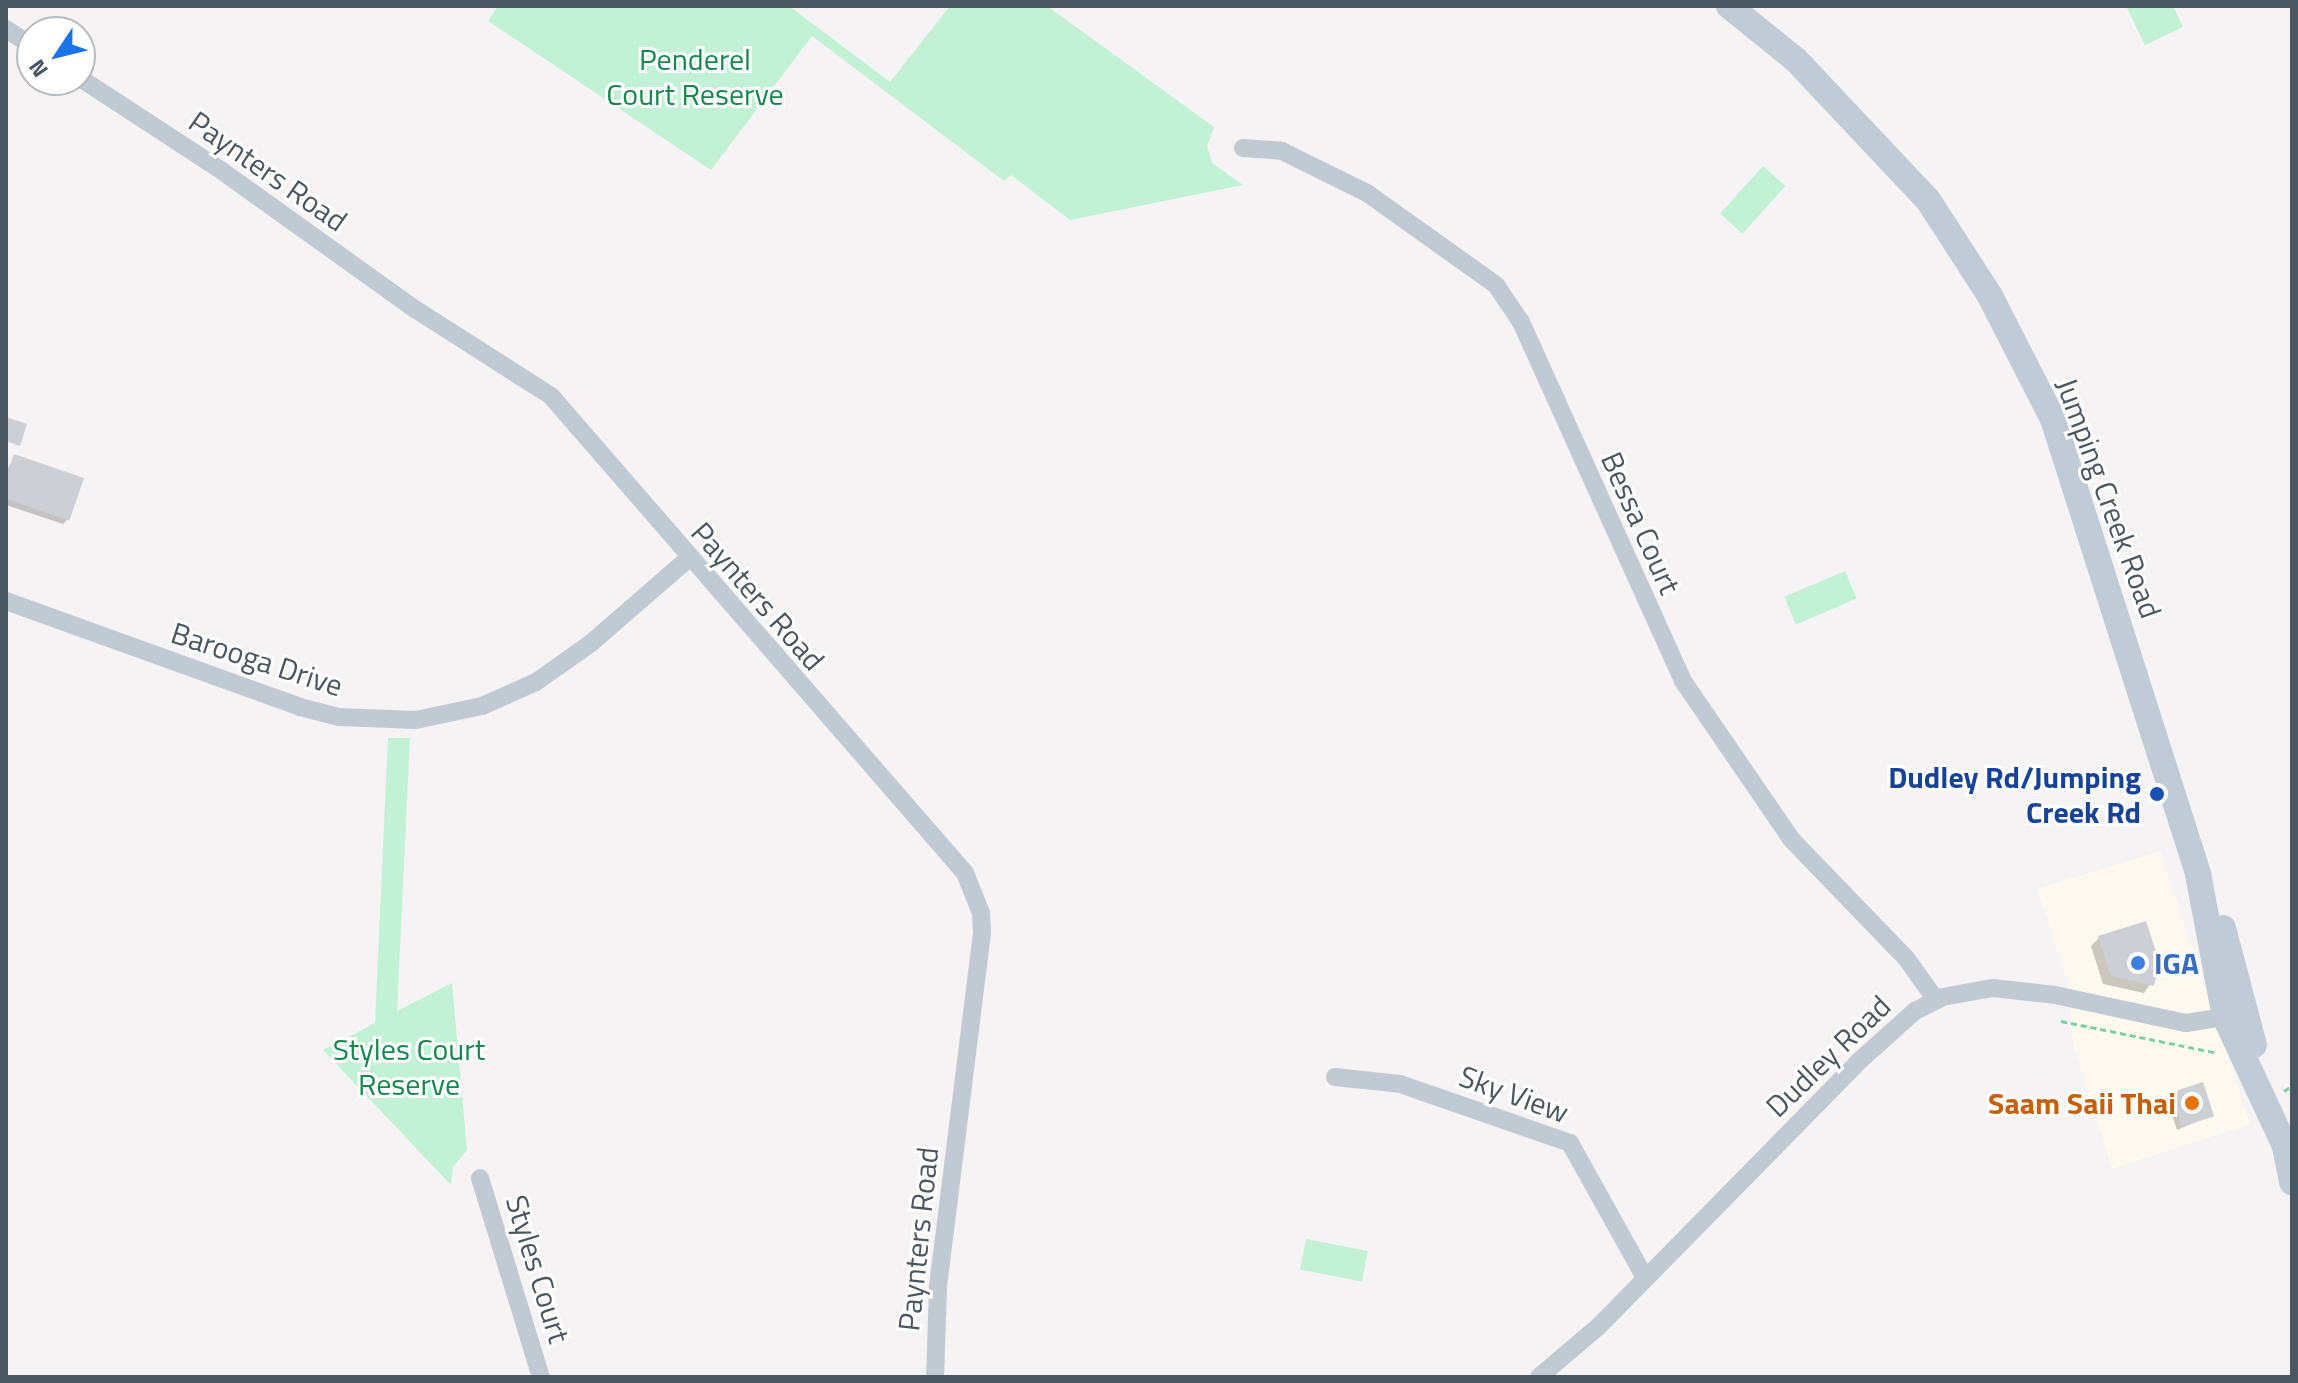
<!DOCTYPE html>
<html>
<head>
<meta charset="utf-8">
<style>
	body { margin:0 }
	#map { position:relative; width:2298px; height:1383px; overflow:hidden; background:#f5f3f3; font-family:"Titillium Web",sans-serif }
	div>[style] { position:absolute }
	.commercial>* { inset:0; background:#fdf9ef }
	.green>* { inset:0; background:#c3f1d5; transform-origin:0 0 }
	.shadow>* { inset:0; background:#0003 }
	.building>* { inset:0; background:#cdcfd5; transform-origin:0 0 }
	.path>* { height:3px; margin-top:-1.5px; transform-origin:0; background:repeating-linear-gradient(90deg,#7ad0a6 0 6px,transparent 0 10px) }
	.street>* { height:18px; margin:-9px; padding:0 9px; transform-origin:9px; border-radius:9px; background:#c1cad2 }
	.secondary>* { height:26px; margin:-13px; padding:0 13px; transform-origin:13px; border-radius:13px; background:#c1cbd6 }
	.dots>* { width:22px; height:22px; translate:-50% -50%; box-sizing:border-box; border:4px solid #fff; border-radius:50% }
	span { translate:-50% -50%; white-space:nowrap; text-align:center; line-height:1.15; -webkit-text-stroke:6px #fff; paint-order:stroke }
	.park-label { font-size:30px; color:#17864f }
	.street-label { font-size:30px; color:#4a5661 }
	.transit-label { font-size:30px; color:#164399; font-weight:700 }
	.right { translate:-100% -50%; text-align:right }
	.shop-label { font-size:30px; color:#366cbe; font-weight:700 }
	.left { translate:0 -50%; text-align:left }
	.food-label { font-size:30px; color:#c56008; font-weight:700 }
	.frame { position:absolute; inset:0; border:8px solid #4a5661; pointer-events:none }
	.north { position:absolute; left:16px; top:16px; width:80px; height:80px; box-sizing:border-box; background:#fff; border:2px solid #b7bbc0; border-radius:50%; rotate:235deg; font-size:22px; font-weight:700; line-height:32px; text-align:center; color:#4a5661 }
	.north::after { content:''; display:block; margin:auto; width:28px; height:36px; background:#1a73e8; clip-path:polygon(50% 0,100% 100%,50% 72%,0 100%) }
</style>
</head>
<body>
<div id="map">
	<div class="commercial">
		<i style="clip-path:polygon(2160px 851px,2250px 1124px,2112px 1169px,2073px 1044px,2068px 985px,2037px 889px)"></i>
	</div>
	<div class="green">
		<i style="clip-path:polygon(498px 6px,789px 6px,890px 82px,950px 6px,1047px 6px,1214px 127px,1207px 146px,1212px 163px,1243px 185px,1070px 220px,1011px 175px,1004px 181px,812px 36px,711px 170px,488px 21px)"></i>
		<i style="clip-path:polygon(2126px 6px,2173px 6px,2183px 27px,2145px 45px)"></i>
		<i style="left:1763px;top:166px;width:30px;height:64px;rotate:42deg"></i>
		<i style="left:1845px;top:571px;width:30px;height:66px;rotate:67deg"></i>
		<i style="clip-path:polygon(388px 738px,410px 738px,397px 1011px,452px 983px,467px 1150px,453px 1167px,451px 1185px,323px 1050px,375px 1023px)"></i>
		<i style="left:1306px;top:1239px;width:63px;height:31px;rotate:11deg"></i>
	</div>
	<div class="shadow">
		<i style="clip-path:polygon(15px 456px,68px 519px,63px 524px,6px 505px,6px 472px)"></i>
		<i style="clip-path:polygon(2099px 938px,2160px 970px,2144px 993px,2103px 984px,2091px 946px)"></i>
		<i style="clip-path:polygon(2172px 1094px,2212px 1115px,2177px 1130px,2167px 1100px)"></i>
	</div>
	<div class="building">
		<i style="clip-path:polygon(6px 417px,27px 424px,20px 446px,6px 441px)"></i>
		<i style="left:14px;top:454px;width:74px;height:45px;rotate:19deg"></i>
		<i style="clip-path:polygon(2146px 921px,2162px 970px,2157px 972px,2154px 986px,2111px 976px,2098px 936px)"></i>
		<i style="left:2203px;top:1082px;width:36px;height:34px;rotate:72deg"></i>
	</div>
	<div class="path">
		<i style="left:2061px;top:1021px;width:160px;rotate:11.5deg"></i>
		<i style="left:2284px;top:1091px;width:9px;rotate:-32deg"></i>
	</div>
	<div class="street">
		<i style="left:6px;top:29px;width:31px;rotate:33deg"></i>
		<i style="left:80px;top:78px;width:170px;rotate:33.2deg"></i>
		<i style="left:222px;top:171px;width:237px;rotate:35.6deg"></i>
		<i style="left:415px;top:309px;width:161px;rotate:32.6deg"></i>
		<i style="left:551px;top:396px;width:632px;rotate:49.04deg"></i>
		<i style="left:965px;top:873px;width:43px;rotate:68.2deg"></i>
		<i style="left:981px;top:913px;width:20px;rotate:87deg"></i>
		<i style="left:982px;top:933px;width:358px;rotate:97.1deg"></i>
		<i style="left:938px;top:1288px;width:89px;rotate:91.9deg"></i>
		<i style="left:1243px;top:148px;width:39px;rotate:4deg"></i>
		<i style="left:1282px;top:151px;width:95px;rotate:26.3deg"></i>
		<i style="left:1367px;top:193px;width:158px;rotate:35.5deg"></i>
		<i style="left:1496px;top:285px;width:45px;rotate:56deg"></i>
		<i style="left:1521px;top:322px;width:394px;rotate:65.7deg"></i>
		<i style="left:1683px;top:681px;width:191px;rotate:55.6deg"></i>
		<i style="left:1791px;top:839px;width:165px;rotate:46deg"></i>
		<i style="left:1906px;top:958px;width:52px;rotate:54.5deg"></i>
		<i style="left:6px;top:601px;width:313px;rotate:19.8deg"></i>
		<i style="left:300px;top:707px;width:40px;rotate:14.4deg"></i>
		<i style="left:339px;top:717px;width:77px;rotate:2.2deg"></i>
		<i style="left:416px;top:720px;width:67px;rotate:-12deg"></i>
		<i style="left:482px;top:706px;width:59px;rotate:-24deg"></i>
		<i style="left:536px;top:682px;width:67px;rotate:-35.3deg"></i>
		<i style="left:591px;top:643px;width:130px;rotate:-40.9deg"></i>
		<i style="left:1335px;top:1077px;width:65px;rotate:6.1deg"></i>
		<i style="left:1400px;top:1084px;width:180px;rotate:19.1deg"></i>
		<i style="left:1570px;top:1143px;width:154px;rotate:60.9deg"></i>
		<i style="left:480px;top:1178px;width:208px;rotate:73deg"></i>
		<i style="left:1539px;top:1377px;width:79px;rotate:-40.4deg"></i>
		<i style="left:1599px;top:1326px;width:368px;rotate:-45.5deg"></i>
		<i style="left:1857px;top:1063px;width:78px;rotate:-41.9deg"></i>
		<i style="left:1915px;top:1011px;width:30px;rotate:-27deg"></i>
		<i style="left:1942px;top:997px;width:52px;rotate:-10deg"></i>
		<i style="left:1993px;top:988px;width:62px;rotate:6.4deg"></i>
		<i style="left:2055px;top:995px;width:134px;rotate:12.1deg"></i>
		<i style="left:2186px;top:1023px;width:51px;rotate:-9.1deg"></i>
	</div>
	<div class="secondary">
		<i style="left:1729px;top:6px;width:86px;rotate:38.9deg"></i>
		<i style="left:1796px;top:60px;width:192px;rotate:46.7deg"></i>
		<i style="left:1928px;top:200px;width:114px;rotate:57.1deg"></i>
		<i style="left:1990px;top:296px;width:138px;rotate:62.9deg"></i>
		<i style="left:2053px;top:419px;width:478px;rotate:72.3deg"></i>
		<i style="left:2198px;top:874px;width:146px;rotate:79.3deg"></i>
		<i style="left:2225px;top:1017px;width:142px;rotate:65.1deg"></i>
		<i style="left:2285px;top:1146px;width:37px;rotate:79deg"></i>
		<i style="left:2223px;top:928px;width:121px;rotate:75.2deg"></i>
	</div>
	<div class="dots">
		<i style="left:2157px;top:794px;background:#1a4fb4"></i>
		<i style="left:2138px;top:963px;background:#3f7fe0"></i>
		<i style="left:2192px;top:1103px;background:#e8710a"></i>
	</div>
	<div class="park-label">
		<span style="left:695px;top:76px">Penderel<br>Court Reserve</span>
		<span style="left:409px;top:1066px">Styles Court<br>Reserve</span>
	</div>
	<div class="street-label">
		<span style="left:268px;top:171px;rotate:35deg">Paynters Road</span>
		<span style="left:2109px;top:498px;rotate:70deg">Jumping Creek Road</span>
		<span style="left:1641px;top:523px;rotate:66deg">Bessa Court</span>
		<span style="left:758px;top:596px;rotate:49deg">Paynters Road</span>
		<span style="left:257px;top:659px;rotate:18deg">Barooga Drive</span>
		<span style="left:1828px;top:1056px;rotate:-44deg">Dudley Road</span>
		<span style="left:1514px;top:1094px;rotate:20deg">Sky View</span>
		<span style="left:918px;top:1239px;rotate:-84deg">Paynters Road</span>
		<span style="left:538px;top:1269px;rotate:73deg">Styles Court</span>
	</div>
	<div class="transit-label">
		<span class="right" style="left:2141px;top:794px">Dudley Rd/Jumping<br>Creek Rd</span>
	</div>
	<div class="shop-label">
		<span class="left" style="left:2154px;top:963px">IGA</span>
	</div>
	<div class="food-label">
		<span class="right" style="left:2176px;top:1103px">Saam Saii Thai</span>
	</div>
	<div class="frame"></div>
	<div class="north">N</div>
</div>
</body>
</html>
